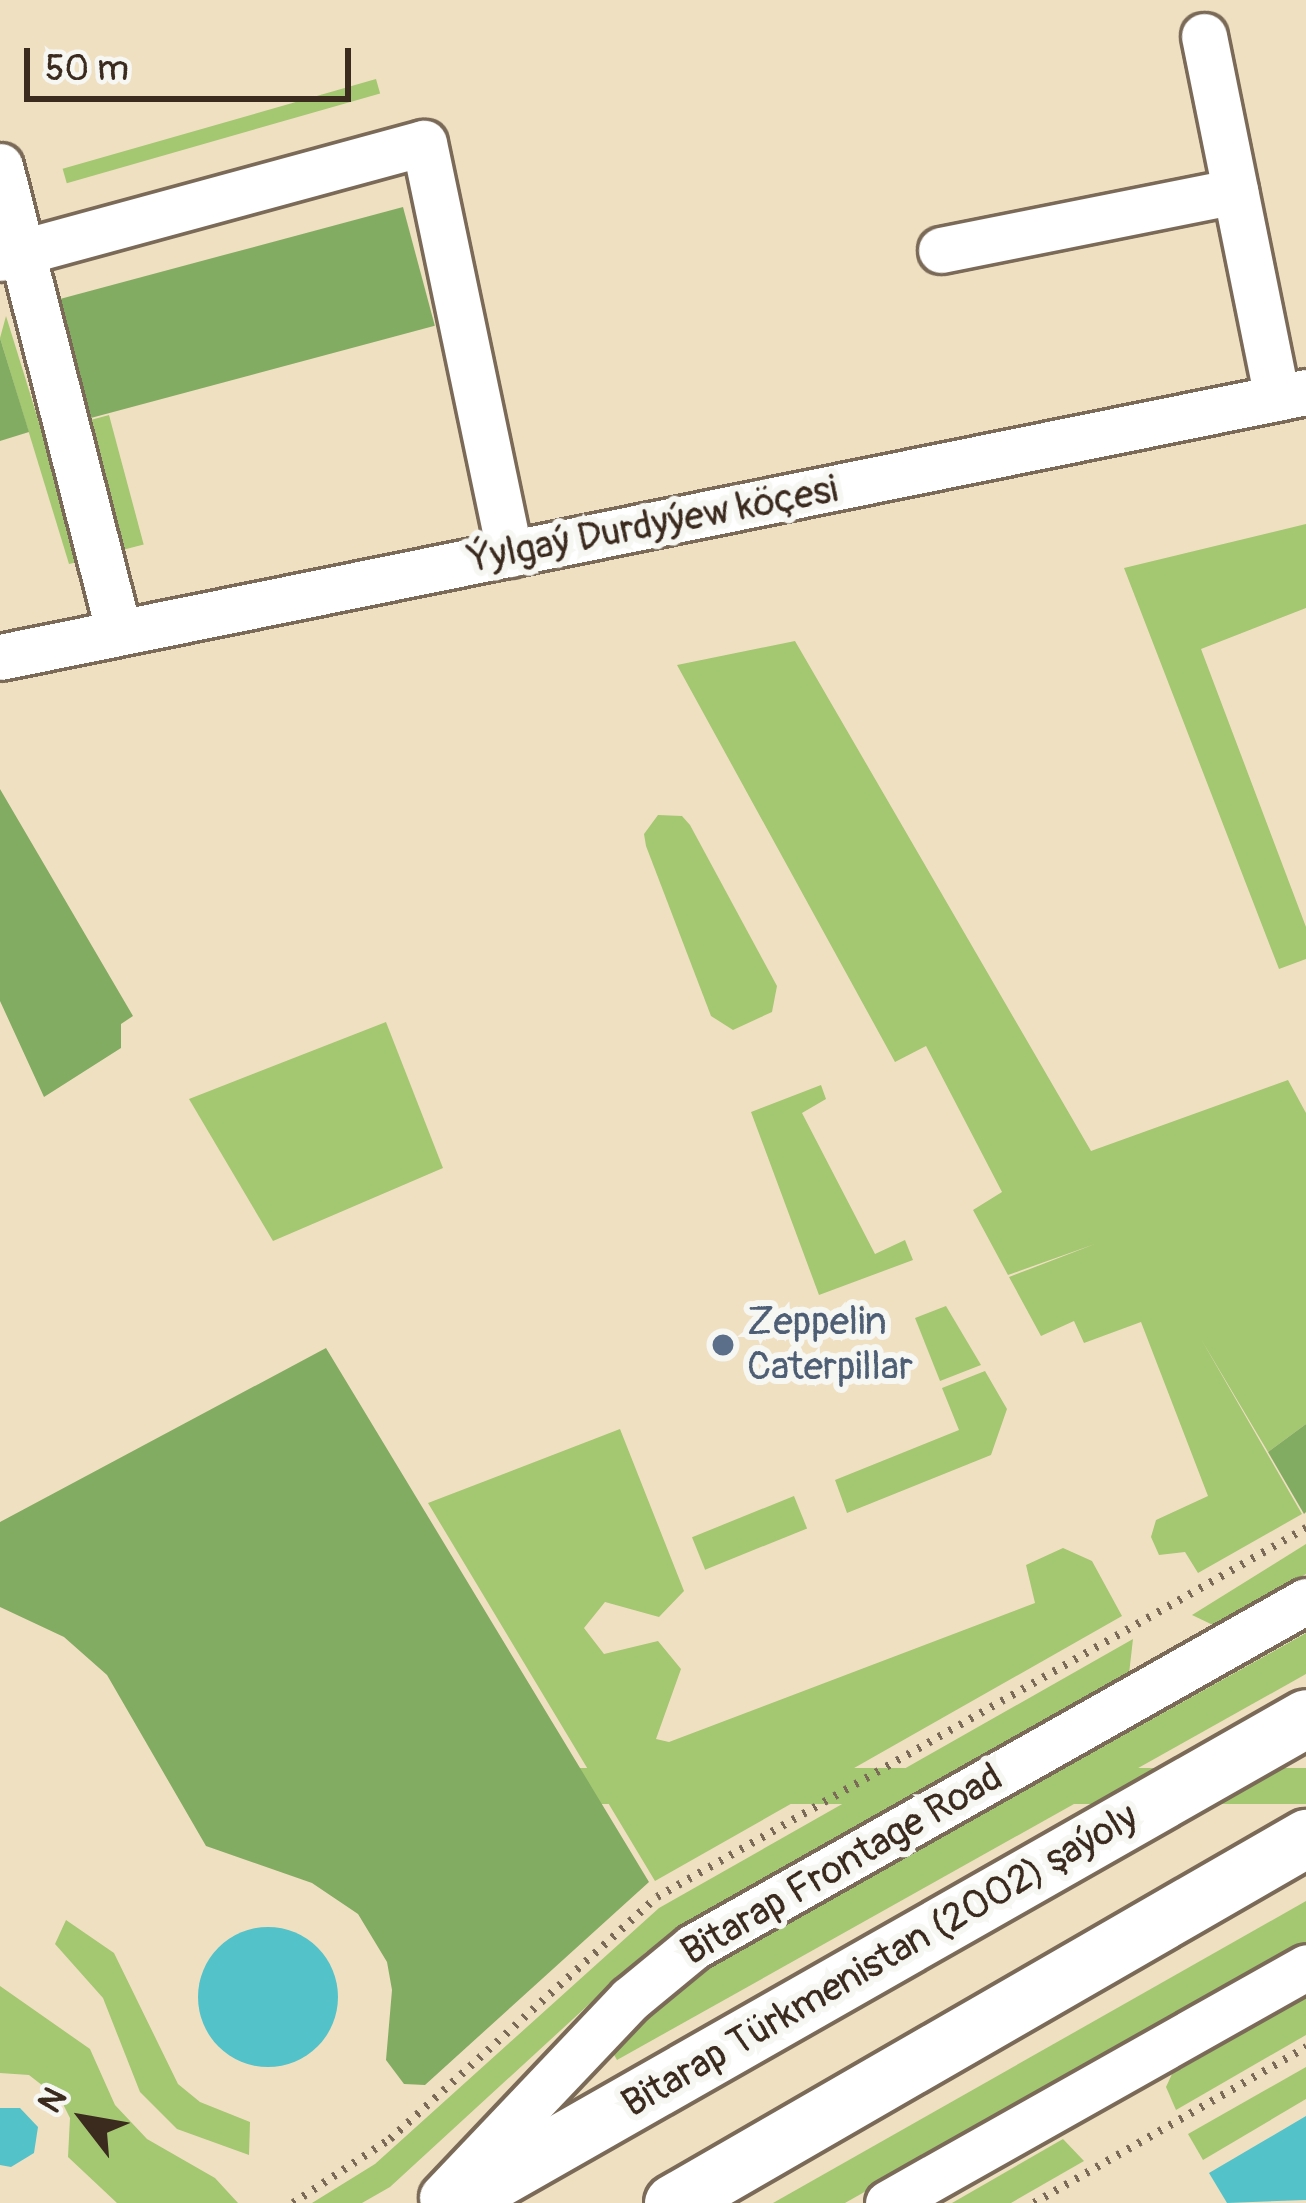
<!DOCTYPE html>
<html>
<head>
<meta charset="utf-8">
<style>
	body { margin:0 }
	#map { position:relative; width:1306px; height:2203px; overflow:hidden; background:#f0e0c2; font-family:Pangolin,sans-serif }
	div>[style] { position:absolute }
	.green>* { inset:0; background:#a4c771; transform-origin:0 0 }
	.forest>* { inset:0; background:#83ac63; transform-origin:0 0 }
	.water>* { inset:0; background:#54c2c9 }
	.round { border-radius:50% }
	.path>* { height:8px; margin-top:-4px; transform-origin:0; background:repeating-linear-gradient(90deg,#7a6a57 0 3px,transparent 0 12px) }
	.roads { filter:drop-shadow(3px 0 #7a6a57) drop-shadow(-3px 0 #7a6a57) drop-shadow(0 3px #7a6a57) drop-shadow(0 -3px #7a6a57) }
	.minor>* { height:45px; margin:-22.5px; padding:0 22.5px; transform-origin:22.5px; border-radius:22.5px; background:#fff }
	.major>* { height:57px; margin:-28.5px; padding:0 28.5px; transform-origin:28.5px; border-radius:28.5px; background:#fff }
	.dots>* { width:33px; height:33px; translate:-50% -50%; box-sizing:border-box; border:6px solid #f6f6f2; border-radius:50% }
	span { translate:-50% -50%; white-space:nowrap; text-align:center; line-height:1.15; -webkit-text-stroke:12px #f6f6f2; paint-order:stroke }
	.street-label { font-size:39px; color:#3b2a1e }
	.service-label { font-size:39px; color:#4e5e75 }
	.left { translate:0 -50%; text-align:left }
	.north { position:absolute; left:24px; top:2059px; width:120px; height:120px; -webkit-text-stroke:9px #f6f6f2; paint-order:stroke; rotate:301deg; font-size:33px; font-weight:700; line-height:48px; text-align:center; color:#3b2a1e }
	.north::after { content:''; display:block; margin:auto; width:42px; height:54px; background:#3b2a1e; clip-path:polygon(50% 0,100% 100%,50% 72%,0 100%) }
	.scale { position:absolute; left:24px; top:48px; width:327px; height:54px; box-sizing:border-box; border:6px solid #3b2a1e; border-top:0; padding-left:15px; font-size:36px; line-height:42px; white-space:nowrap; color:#3b2a1e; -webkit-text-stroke:9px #f6f6f2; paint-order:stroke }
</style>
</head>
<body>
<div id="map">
	<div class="green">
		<i style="left:376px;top:79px;width:15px;height:326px;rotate:74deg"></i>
		<i style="clip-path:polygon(6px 316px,82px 561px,69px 564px,0 338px)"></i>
		<i style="left:109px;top:415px;width:134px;height:20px;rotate:75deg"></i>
		<i style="clip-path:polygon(1306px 524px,1306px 608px,1201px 649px,1306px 927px,1306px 959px,1279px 969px,1124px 568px)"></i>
		<i style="clip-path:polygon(795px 641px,1091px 1151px,1288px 1080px,1306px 1113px,1306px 1424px,1268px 1452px,1201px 1339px,1302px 1514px,1198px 1573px,1185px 1552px,1159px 1555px,1151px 1537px,1156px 1520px,1208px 1496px,1141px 1322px,1084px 1343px,1074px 1321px,1041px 1336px,1009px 1277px,1095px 1244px,1008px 1275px,973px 1210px,1002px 1192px,926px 1046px,895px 1062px,677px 665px)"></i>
		<i style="clip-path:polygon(658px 815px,682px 816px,690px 825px,777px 986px,772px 1012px,733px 1030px,711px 1016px,646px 846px,644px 834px)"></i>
		<i style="clip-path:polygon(386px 1022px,443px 1168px,273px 1241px,189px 1099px)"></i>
		<i style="clip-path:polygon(821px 1085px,826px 1099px,802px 1113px,875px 1254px,905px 1240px,913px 1260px,819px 1295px,751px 1112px)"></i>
		<i style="clip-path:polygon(946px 1306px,981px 1365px,940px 1381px,915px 1318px)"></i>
		<i style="clip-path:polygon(985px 1371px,1007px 1409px,991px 1455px,847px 1513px,835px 1480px,959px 1430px,942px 1388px)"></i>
		<i style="clip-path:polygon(620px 1429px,684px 1591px,659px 1617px,605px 1602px,584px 1628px,604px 1654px,658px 1641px,681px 1669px,656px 1739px,669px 1742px,1035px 1603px,1026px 1565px,1063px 1548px,1092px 1561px,1122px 1616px,655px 1881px,428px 1503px)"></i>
		<i style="left:794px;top:1496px;width:35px;height:110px;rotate:68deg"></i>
		<i style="clip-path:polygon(1306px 1544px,1306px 1574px,1215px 1626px,1192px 1615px)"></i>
		<i style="clip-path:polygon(1306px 1633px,1306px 1674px,617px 2060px,610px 2048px,704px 1970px)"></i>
		<i style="clip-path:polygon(1133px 1639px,1129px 1674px,646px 1952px,390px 2187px,362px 2203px,312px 2203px,375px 2164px,659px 1908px)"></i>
		<i style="left:1306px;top:1768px;width:36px;height:882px;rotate:90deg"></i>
		<i style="clip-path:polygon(1306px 1901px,1306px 1942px,845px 2203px,773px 2203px)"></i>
		<i style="clip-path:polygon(66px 1920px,114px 1953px,178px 2084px,200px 2102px,250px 2122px,249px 2155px,177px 2129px,140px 2092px,103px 1998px,55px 1944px)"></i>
		<i style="clip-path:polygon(0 1986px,90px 2049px,115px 2105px,147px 2139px,215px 2178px,238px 2203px,117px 2203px,68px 2157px,70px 2118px,61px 2100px,29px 2075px,0 2073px)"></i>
		<i style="clip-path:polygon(1306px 1997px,1306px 2035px,1176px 2110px,1166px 2087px,1172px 2074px)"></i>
		<i style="clip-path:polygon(1306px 2067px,1306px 2099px,1203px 2160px,1188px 2134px)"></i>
		<i style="clip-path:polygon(1063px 2139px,1084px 2161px,1011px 2203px,952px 2203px)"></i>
	</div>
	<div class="forest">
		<i style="left:403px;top:207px;width:123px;height:359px;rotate:75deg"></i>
		<i style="clip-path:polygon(0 338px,29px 432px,0 441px)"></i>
		<i style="clip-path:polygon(0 789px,133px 1016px,121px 1024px,121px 1048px,44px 1097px,0 1001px)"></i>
		<i style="clip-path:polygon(326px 1348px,649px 1882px,425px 2085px,404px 2084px,386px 2060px,392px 1990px,387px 1962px,358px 1914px,312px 1883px,206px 1846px,107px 1675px,64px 1637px,0 1607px,0 1522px)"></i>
		<i style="clip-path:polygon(1306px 1424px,1306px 1512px,1304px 1514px,1268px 1452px)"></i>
	</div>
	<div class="water">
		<i class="round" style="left:198px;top:1927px;width:140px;height:140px"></i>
		<i style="clip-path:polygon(0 2108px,20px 2108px,38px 2127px,34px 2153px,11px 2167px,0 2165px)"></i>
		<i style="clip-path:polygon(1306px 2116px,1306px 2200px,1227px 2203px,1209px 2173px)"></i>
	</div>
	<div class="path">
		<i style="left:293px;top:2203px;width:116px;rotate:-33.4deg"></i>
		<i style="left:390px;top:2139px;width:360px;rotate:-42.2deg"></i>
		<i style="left:657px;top:1897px;width:747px;rotate:-29.62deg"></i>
		<i style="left:1034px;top:2203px;width:314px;rotate:-29.8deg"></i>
	</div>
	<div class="roads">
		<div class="minor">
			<i style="left:1204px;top:36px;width:369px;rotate:78.6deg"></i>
			<i style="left:0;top:166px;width:481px;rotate:75.7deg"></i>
			<i style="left:941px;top:250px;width:300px;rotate:-11.3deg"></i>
			<i style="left:0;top:258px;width:439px;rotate:-15.2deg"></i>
			<i style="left:424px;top:143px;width:420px;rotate:78.2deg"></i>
			<i style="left:0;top:657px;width:1333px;rotate:-11.47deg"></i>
			<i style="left:442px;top:2197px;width:273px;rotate:-46.5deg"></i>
			<i style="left:630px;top:1999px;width:82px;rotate:-39.5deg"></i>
			<i style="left:693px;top:1947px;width:704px;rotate:-29.44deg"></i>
			<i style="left:888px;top:2203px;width:480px;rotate:-29.4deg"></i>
		</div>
		<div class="major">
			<i style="left:454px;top:2203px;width:980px;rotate:-29.65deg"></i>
			<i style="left:673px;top:2203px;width:731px;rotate:-29.97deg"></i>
		</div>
	</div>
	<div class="dots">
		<i style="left:723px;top:1345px;background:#5c6f8a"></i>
	</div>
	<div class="street-label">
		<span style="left:653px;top:525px;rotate:-11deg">Ýylgaý Durdyýew köçesi</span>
		<span style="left:842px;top:1865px;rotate:-30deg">Bitarap Frontage Road</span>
		<span style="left:880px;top:1961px;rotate:-30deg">Bitarap Türkmenistan (2002) şaýoly</span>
	</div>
	<div class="service-label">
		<span class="left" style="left:747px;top:1345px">Zeppelin<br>Caterpillar</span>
	</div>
	<div class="north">N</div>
	<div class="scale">50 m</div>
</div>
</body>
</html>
